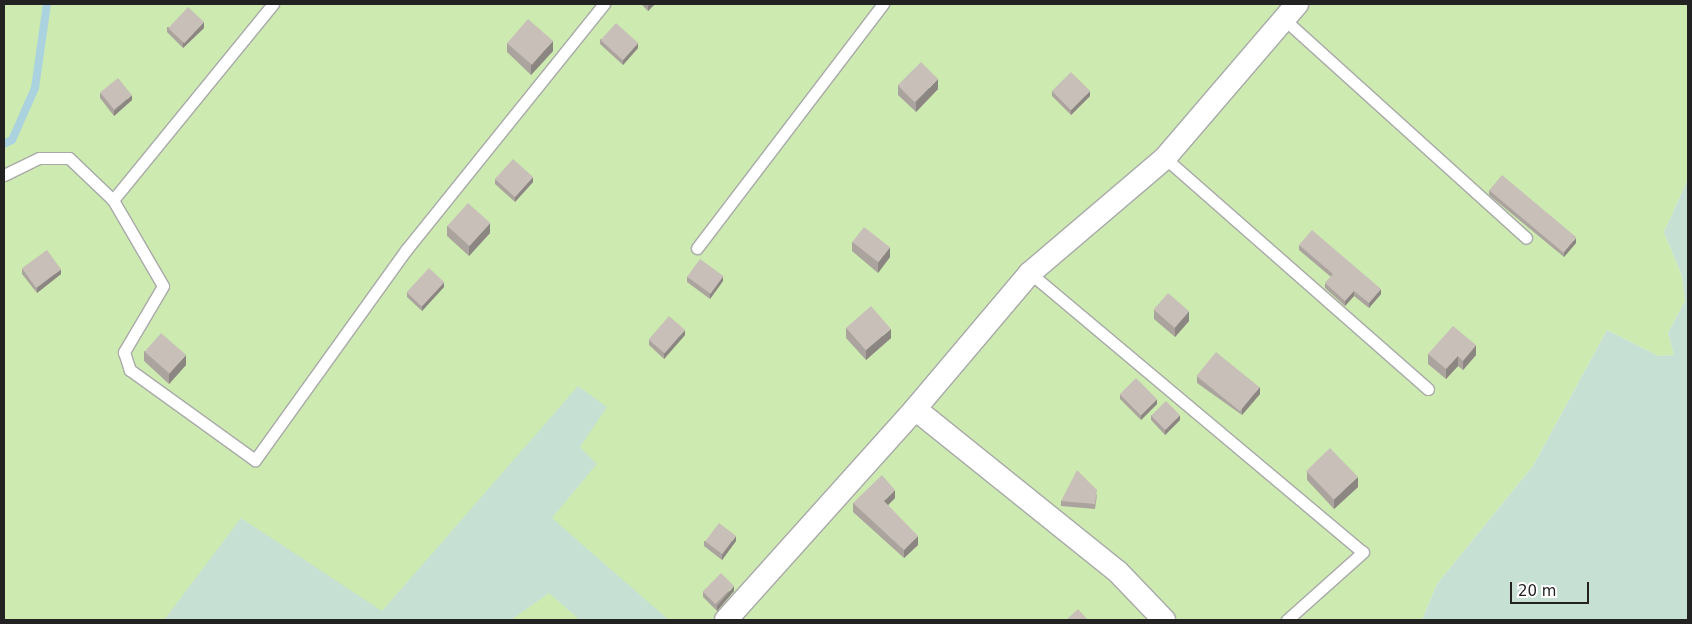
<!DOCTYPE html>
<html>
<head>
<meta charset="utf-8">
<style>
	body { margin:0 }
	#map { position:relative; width:1692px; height:624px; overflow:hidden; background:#f2efe9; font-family:"DejaVu Sans",sans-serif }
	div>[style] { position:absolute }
	.grass>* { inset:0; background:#cdebb0 }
	.wetland>* { inset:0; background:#c6e0d4 }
	.stream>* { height:8px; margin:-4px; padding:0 4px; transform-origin:4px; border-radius:4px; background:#aad3df }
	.roads { filter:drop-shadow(1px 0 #a9a9a9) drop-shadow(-1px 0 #a9a9a9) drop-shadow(0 1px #a9a9a9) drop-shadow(0 -1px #a9a9a9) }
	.lane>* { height:11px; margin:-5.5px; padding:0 5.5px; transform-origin:5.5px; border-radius:5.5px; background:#fff }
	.street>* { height:22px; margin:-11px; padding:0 11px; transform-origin:11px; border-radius:11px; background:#fff }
	.wall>* { inset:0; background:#aba49e }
	.shaded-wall>* { inset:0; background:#8b8681 }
	.building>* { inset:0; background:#c7bfb8; transform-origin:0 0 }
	span { translate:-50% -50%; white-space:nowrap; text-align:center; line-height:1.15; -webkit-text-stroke:4.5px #fff; paint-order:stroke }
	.frame { position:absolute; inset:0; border:5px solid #222; pointer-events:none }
	.scale { position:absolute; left:1510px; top:582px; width:79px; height:22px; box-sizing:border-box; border:2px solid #222; border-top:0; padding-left:6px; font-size:15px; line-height:18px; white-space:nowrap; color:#222; -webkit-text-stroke:4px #fff; paint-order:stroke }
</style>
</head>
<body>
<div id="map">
	<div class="grass">
		<i style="clip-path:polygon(4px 4px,1688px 4px,1688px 179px,1664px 232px,1682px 276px,1685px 301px,1668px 333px,1674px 355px,1658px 356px,1607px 330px,1533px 466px,1437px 584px,1422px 620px,4px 620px)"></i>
	</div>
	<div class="wetland">
		<i style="clip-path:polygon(1688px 179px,1688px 620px,1422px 620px,1437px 584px,1533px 466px,1607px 330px,1658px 356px,1674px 355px,1668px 333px,1685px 301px,1682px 276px,1664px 232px)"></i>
		<i style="clip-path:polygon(578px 386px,607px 407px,580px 447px,597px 464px,552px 518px,669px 620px,580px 620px,549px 593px,511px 620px,164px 620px,241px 518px,382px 611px)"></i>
	</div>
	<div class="stream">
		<i style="left:4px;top:144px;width:9px;rotate:-27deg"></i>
		<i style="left:12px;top:140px;width:57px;rotate:-66.1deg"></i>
		<i style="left:35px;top:88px;width:85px;rotate:-81.9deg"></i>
	</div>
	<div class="roads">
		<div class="lane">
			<i style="left:1284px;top:19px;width:326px;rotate:42.1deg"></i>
			<i style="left:1165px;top:158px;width:350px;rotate:41.3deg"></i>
			<i style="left:4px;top:175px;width:39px;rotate:-26deg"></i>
			<i style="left:39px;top:158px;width:30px"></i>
			<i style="left:69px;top:158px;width:61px;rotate:43.7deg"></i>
			<i style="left:113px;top:200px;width:99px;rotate:59.8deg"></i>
			<i style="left:163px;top:286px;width:77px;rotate:120.6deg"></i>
			<i style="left:124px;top:352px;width:19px;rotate:72deg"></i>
			<i style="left:130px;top:370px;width:154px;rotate:35.8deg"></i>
			<i style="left:255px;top:460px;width:259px;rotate:-54.3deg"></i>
			<i style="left:406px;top:250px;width:316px;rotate:-51.2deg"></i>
			<i style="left:113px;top:200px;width:253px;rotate:-50.8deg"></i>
			<i style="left:697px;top:248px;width:307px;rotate:-52.7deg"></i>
			<i style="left:1030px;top:273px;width:434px;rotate:40deg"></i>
			<i style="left:1363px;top:552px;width:102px;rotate:138.2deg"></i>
		</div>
		<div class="street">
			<i style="left:726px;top:620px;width:283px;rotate:-48.1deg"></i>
			<i style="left:1164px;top:620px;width:66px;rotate:-133.8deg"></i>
			<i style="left:1118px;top:572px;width:260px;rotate:-141.2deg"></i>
			<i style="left:915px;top:409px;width:178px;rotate:-49.8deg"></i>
			<i style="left:1030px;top:273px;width:177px;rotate:-40.4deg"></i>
			<i style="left:1165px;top:158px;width:203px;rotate:-49.4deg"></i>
		</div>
	</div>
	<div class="wall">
		<i style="clip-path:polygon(641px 4px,655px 4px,648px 11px)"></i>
		<i style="clip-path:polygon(167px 27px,204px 28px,183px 48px,167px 32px)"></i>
		<i style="clip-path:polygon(600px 39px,638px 48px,623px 65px,600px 44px)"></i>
		<i style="clip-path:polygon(507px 43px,553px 51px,531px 75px,507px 52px)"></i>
		<i style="clip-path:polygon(898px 85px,938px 89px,916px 112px,898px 95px)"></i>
		<i style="clip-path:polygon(1052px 91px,1090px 96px,1071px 115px,1052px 96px)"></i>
		<i style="clip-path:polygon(100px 93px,132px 100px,114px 116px,100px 98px)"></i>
		<i style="clip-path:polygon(495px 179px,533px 182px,515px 202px,495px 184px)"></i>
		<i style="clip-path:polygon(1489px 190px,1576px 243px,1564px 257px,1489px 195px)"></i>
		<i style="clip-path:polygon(447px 226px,490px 233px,469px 256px,447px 236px)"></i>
		<i style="clip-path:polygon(852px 242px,890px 257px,878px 273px,852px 251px)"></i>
		<i style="clip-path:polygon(1299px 245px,1381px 294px,1369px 308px,1354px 296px,1345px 306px,1325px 288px,1325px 283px,1331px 277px,1299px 250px)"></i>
		<i style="clip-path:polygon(22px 269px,61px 274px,37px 293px,22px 274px)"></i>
		<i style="clip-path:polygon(687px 277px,723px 281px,710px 299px,687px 282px)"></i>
		<i style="clip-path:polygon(444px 287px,422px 311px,407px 297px,407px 292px)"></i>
		<i style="clip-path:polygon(1154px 310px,1189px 321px,1175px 337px,1154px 319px)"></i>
		<i style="clip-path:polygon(846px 328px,891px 338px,866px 360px,846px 338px)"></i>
		<i style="clip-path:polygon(685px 335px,664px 359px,649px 345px,649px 340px)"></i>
		<i style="clip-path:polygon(144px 351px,186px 365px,169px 384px,144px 361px)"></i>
		<i style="clip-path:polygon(1428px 354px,1476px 355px,1463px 370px,1458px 366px,1446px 379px,1428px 364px)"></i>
		<i style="clip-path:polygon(1197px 376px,1260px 394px,1242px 415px,1197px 383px)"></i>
		<i style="clip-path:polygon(1120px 394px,1157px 404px,1141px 420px,1120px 399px)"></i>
		<i style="clip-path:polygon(1151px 415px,1180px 420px,1165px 435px,1151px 420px)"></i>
		<i style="clip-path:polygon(1307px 471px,1358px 487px,1334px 509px,1307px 480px)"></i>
		<i style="clip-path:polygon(1097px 495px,1095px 509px,1061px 506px,1061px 501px)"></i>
		<i style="clip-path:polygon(895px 498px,888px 505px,918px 545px,904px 558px,853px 512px,853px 503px)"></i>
		<i style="clip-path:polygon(704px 541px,736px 541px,722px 560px,704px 546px)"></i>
		<i style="clip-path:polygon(734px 591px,717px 611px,703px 597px,703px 592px)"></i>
	</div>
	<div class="shaded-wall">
		<i style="clip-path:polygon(650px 4px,655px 4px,648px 11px,648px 6px)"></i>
		<i style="clip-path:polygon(204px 22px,204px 28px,183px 48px,183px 43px)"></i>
		<i style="clip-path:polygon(553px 41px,553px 51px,531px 75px,531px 65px)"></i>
		<i style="clip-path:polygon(638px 43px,638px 48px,623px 65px,623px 60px)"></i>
		<i style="clip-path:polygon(938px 79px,938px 89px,916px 112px,916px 102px)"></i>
		<i style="clip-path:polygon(1090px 91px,1090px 96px,1071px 115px,1071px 110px)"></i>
		<i style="clip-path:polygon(132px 95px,132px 100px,114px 116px,114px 111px)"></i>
		<i style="clip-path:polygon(533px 177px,533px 182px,515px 202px,515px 197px)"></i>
		<i style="clip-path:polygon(490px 223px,490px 233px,469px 256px,469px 246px)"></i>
		<i style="clip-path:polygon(1576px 238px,1576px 243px,1564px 257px,1564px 252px)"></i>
		<i style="clip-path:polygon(890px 247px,890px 257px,878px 273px,878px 263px)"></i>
		<i style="clip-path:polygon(61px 269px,61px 274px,37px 293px,37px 288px)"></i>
		<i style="clip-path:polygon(723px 276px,723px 281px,710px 299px,710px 294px)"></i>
		<i style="clip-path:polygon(444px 282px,444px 287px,422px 311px,422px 306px)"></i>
		<i style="clip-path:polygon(1381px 289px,1381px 294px,1369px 308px,1369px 303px)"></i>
		<i style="clip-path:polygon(1354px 291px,1354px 296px,1345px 306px,1345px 301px)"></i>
		<i style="clip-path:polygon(1189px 311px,1189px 321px,1175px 337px,1175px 327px)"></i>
		<i style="clip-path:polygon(891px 329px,891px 338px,866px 360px,866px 350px)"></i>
		<i style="clip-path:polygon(685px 330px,685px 335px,664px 359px,664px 354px)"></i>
		<i style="clip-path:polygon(1476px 345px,1476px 355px,1463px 370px,1463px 361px)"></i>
		<i style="clip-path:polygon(186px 355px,186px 365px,169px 384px,169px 374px)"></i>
		<i style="clip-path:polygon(1458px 356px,1458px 366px,1446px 379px,1446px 369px)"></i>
		<i style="clip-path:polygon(1260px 387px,1260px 394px,1242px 415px,1242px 408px)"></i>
		<i style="clip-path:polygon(1157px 399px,1157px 404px,1141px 420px,1141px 415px)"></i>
		<i style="clip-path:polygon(1180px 415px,1180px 420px,1165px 435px,1165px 430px)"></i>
		<i style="clip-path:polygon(1358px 477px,1358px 487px,1334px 509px,1334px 499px)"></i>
		<i style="clip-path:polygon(895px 490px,895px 498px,884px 509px,884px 501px)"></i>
		<i style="clip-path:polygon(736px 536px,736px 541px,722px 560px,722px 555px)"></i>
		<i style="clip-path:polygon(918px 536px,918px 545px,904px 558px,904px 550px)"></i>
		<i style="clip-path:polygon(734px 586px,734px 591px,717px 611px,717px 606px)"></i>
	</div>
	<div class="building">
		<i style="left:188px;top:7px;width:22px;height:29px;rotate:43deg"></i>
		<i style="left:528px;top:19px;width:33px;height:32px;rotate:41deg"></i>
		<i style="left:616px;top:23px;width:30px;height:23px;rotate:42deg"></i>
		<i style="left:921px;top:62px;width:24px;height:33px;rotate:45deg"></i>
		<i style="left:1071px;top:72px;width:27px;height:27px;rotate:45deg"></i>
		<i style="left:118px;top:78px;width:22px;height:23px;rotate:51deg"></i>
		<i style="left:513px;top:159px;width:27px;height:27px;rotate:42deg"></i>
		<i style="left:1502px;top:175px;width:97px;height:20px;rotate:40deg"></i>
		<i style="left:468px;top:203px;width:30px;height:31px;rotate:42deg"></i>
		<i style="left:864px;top:227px;width:33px;height:19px;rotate:38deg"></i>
		<i style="clip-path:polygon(1312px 230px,1381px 289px,1369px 303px,1354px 291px,1345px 301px,1325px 283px,1333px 274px,1299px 245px)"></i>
		<i style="left:47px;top:250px;width:24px;height:31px;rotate:54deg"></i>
		<i style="left:700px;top:259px;width:29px;height:22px;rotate:36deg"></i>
		<i style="left:429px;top:268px;width:21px;height:33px;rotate:43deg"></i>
		<i style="left:1168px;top:293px;width:28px;height:22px;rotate:41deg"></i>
		<i style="left:871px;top:306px;width:30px;height:33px;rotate:49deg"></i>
		<i style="left:669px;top:316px;width:21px;height:31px;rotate:41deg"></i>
		<i style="clip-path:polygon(1453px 326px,1476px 345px,1463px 361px,1458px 356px,1446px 369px,1428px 354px)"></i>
		<i style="left:161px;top:333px;width:33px;height:25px;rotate:41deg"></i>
		<i style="left:1216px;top:352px;width:56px;height:31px;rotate:39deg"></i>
		<i style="left:1136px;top:378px;width:30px;height:23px;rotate:45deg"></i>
		<i style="left:1166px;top:401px;width:20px;height:21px;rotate:45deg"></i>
		<i style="left:1330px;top:448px;width:40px;height:33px;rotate:46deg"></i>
		<i style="clip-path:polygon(1077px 470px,1097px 490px,1095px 504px,1061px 501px)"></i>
		<i style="clip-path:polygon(882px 475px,895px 490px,884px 501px,918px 536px,904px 550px,853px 503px)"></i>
		<i style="left:719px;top:523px;width:21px;height:23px;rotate:37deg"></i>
		<i style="left:721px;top:573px;width:18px;height:26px;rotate:45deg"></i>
		<i style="clip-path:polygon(1078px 609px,1088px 620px,1066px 620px)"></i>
	</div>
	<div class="frame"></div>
	<div class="scale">20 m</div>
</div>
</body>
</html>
